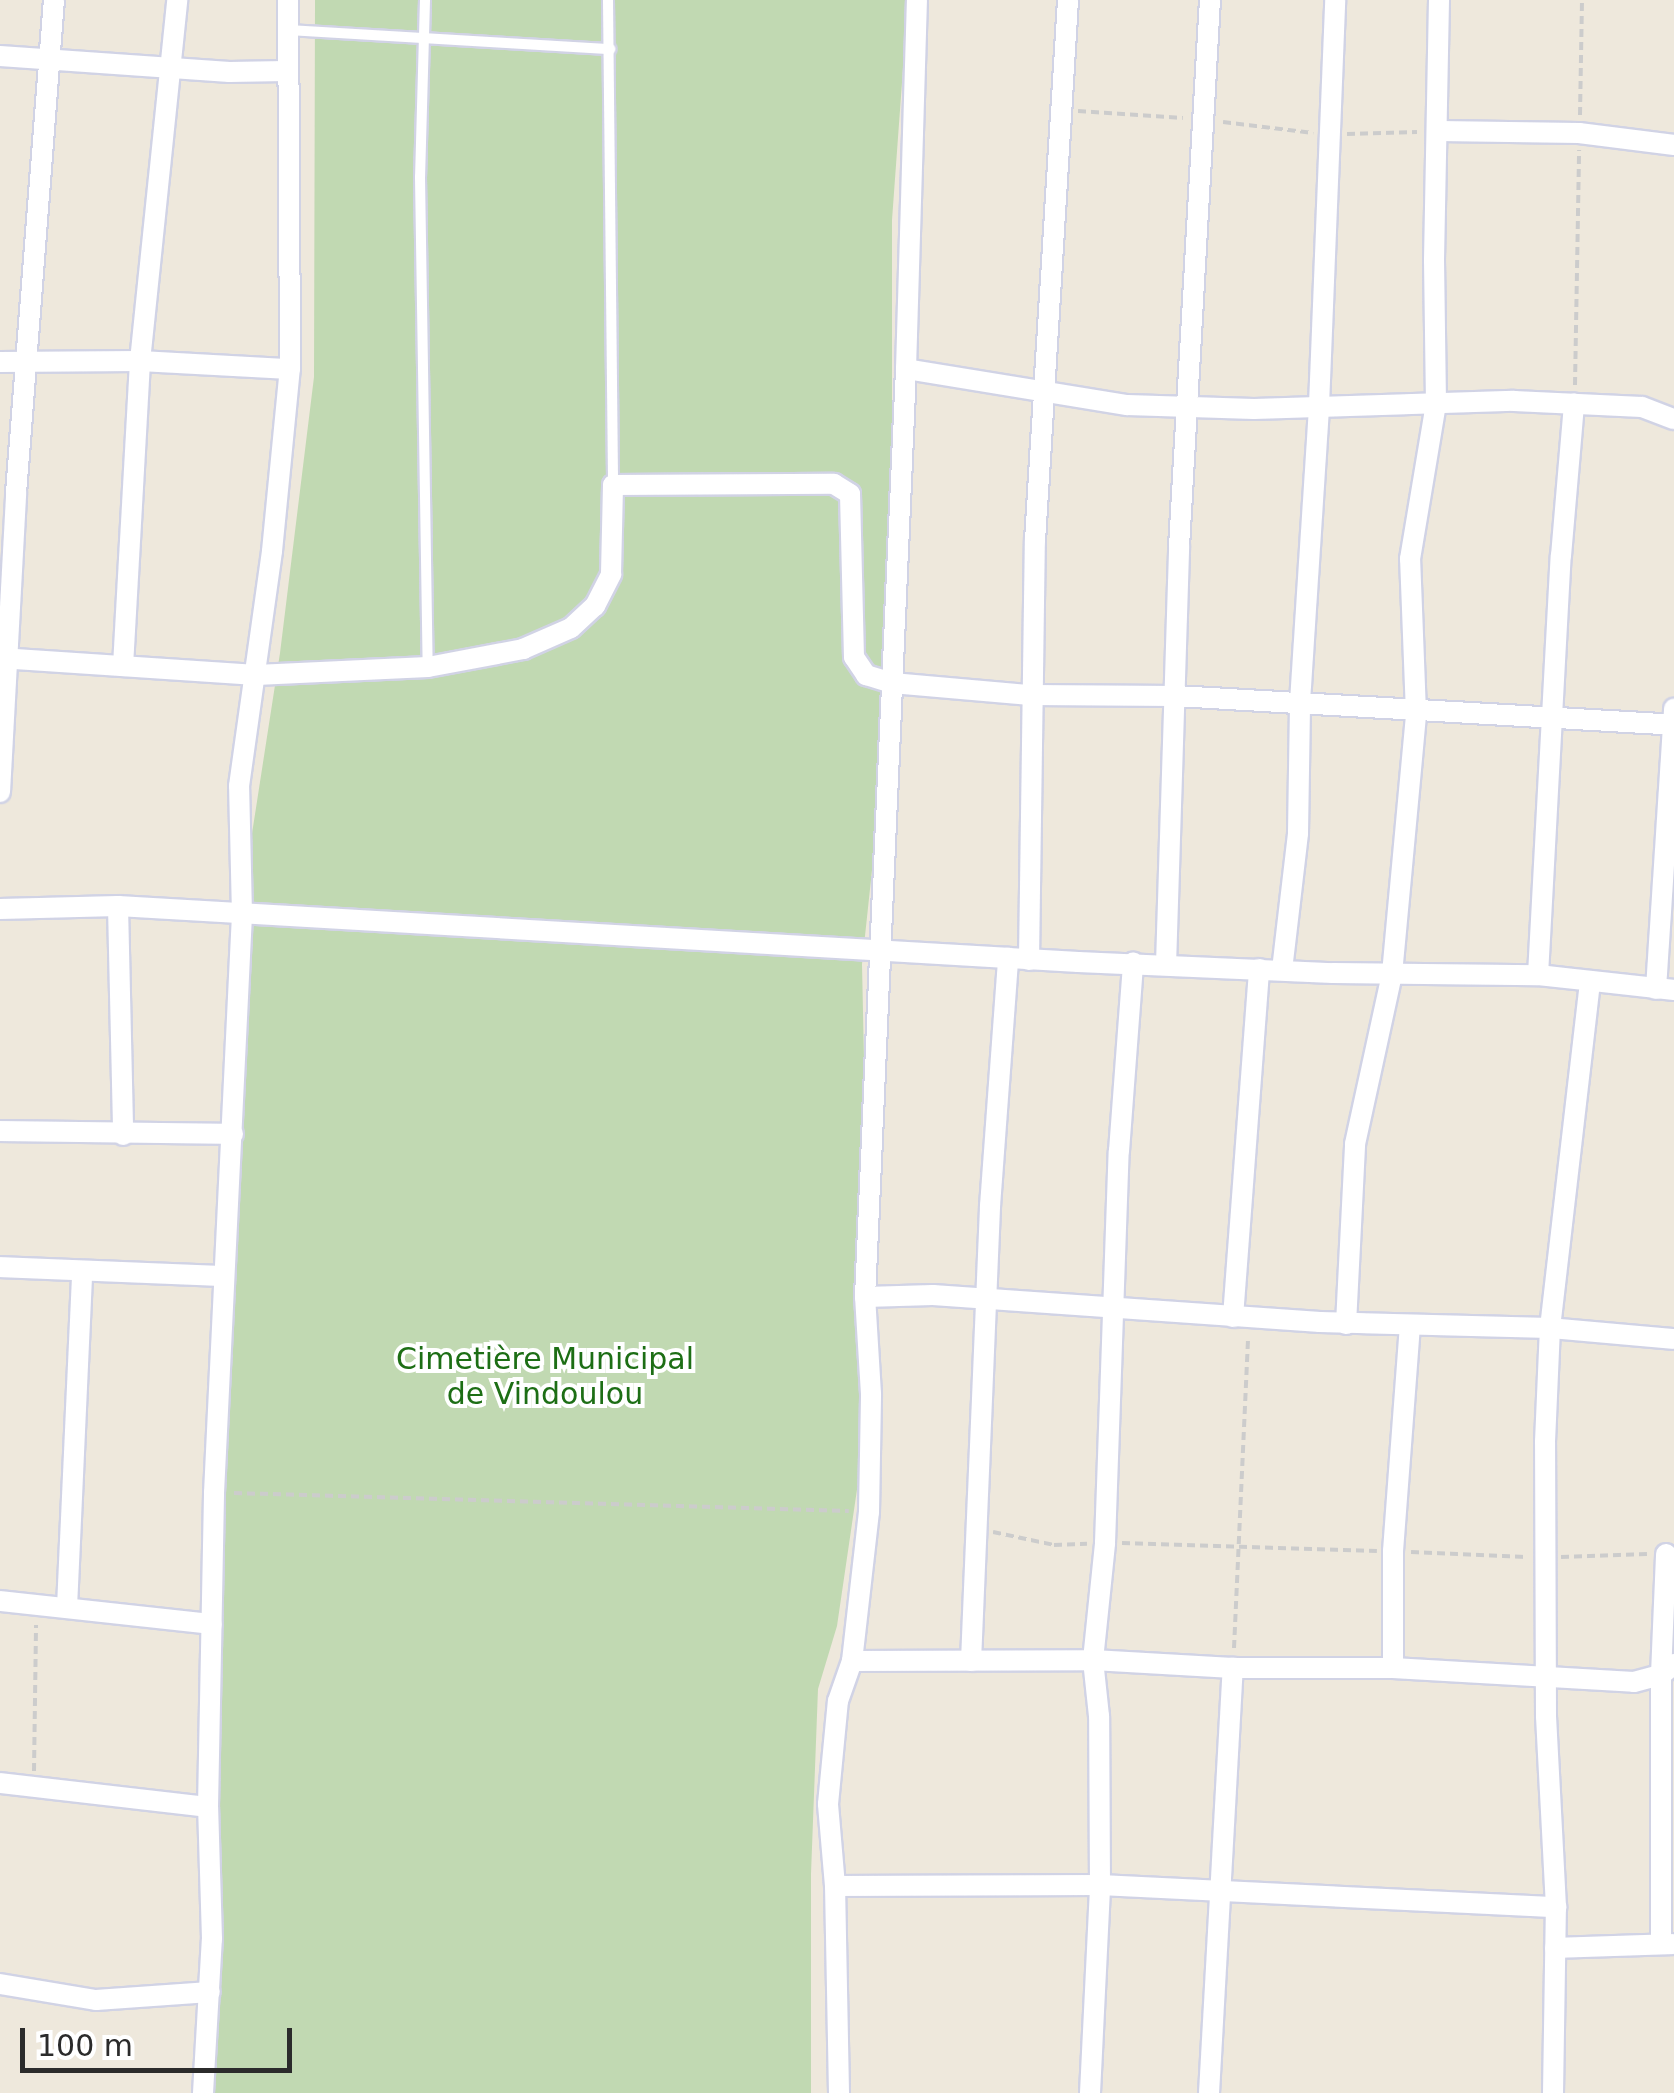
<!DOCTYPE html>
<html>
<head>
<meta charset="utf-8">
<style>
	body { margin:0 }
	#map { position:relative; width:1674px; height:2093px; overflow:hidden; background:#eee8dc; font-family:"DejaVu Sans",sans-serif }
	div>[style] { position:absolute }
	.cemetery>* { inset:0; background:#c1d9b2 }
	.path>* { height:4px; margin-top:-2px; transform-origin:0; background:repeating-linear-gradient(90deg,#ccc 0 8px,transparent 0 13px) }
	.roads { filter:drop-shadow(2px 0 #d1d3e5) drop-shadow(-2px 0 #d1d3e5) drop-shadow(0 2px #d1d3e5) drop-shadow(0 -2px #d1d3e5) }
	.lane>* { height:10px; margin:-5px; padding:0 5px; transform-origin:5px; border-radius:5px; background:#fff }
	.street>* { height:20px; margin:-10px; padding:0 10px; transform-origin:10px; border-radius:10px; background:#fff }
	span { translate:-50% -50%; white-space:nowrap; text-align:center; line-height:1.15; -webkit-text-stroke:8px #fff; paint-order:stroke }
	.park-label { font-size:30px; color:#1d6e15 }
	.scale { position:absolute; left:20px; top:2028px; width:272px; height:45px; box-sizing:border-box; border:5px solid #2b2b2b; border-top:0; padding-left:12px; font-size:30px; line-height:35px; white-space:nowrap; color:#2b2b2b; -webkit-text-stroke:8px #fff; paint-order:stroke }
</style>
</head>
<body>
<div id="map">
	<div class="cemetery">
		<i style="clip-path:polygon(315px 0,908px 0,892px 220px,892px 683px,862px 964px,871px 1394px,837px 1626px,818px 1689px,811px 1874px,811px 2093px,212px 2093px,214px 1493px,242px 898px,280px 653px,314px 377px)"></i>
	</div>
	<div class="path">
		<i style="left:1078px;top:111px;width:105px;rotate:3.8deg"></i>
		<i style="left:1580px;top:115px;width:115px;rotate:-89deg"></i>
		<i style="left:1223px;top:122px;width:91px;rotate:7deg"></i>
		<i style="left:1347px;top:134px;width:70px;rotate:-1.6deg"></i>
		<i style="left:1575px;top:385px;width:235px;rotate:-89deg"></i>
		<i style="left:234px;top:1493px;width:615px;rotate:1.68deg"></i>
		<i style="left:993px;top:1532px;width:62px;rotate:12deg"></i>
		<i style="left:1054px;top:1545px;width:33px;rotate:-2deg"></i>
		<i style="left:1122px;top:1543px;width:255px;rotate:1.8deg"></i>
		<i style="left:1411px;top:1552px;width:116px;rotate:2.5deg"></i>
		<i style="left:1561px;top:1557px;width:86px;rotate:-2deg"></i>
		<i style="left:1234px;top:1648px;width:311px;rotate:-87.4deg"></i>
		<i style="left:34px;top:1771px;width:146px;rotate:-89.2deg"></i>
	</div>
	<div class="roads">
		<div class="lane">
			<i style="left:425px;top:0;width:177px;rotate:91.6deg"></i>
			<i style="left:420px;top:177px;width:490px;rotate:89.1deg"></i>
			<i style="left:608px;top:0;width:485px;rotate:89.4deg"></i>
			<i style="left:289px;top:30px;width:322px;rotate:3.4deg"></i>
		</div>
		<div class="street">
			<i style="left:0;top:56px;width:230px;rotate:4deg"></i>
			<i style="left:229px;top:72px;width:57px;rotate:-1deg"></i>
			<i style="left:1439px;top:131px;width:140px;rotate:0.8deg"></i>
			<i style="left:1579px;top:133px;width:96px;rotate:7.2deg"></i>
			<i style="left:0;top:362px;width:140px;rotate:-0.4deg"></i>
			<i style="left:140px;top:361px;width:150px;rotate:3.1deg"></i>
			<i style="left:906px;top:369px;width:224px;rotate:9.3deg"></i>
			<i style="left:1127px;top:405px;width:127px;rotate:1.8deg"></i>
			<i style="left:1254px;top:409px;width:260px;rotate:-1.8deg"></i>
			<i style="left:1514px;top:401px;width:128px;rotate:2.7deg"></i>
			<i style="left:1642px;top:407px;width:34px;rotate:21deg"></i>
			<i style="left:0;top:658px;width:257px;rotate:3.8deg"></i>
			<i style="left:256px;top:675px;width:172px;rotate:-2.7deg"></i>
			<i style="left:428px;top:667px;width:97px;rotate:-10.7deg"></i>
			<i style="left:523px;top:649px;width:52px;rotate:-23.6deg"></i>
			<i style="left:571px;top:628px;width:33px;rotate:-43deg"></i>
			<i style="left:595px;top:606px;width:36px;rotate:-63deg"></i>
			<i style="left:611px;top:574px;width:89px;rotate:-88.7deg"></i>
			<i style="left:613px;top:485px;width:221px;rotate:-0.3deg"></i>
			<i style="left:834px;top:484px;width:19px;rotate:32deg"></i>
			<i style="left:850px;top:494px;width:163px;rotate:88.6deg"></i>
			<i style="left:854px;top:657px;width:22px;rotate:56deg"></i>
			<i style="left:866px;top:675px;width:27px;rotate:17deg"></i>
			<i style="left:892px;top:683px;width:139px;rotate:5deg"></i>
			<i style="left:1030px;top:695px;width:146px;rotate:0.4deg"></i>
			<i style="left:1176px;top:696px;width:499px;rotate:3.3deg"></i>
			<i style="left:123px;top:666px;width:305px;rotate:-86.8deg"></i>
			<i style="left:140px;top:361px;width:363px;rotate:-84.1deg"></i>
			<i style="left:0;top:792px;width:299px;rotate:-86.9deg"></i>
			<i style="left:16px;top:493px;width:494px;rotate:-85.6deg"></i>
			<i style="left:118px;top:906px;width:229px;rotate:88.7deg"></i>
			<i style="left:0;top:909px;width:118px;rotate:-1.5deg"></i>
			<i style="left:118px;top:906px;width:962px;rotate:3.34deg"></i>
			<i style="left:1078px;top:962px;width:255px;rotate:2.5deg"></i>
			<i style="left:1333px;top:973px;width:205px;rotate:0.6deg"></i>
			<i style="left:1538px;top:975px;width:137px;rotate:6.3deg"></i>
			<i style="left:1029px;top:960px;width:419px;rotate:-89.2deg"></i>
			<i style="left:1035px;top:541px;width:542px;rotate:-86.51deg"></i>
			<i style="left:1166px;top:965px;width:418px;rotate:-88.2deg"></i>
			<i style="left:1179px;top:547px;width:548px;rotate:-86.76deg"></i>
			<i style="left:1282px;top:970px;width:138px;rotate:-83.3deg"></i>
			<i style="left:1298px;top:833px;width:131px;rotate:-89.1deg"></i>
			<i style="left:1300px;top:702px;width:298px;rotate:-86.3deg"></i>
			<i style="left:1319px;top:405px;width:405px;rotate:-87.7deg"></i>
			<i style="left:1538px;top:975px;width:420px;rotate:-86.9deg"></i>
			<i style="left:1561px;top:556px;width:153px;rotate:-85.1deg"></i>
			<i style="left:1656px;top:989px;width:281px;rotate:-86.3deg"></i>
			<i style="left:0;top:1131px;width:233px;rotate:0.7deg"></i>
			<i style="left:0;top:1267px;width:224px;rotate:2.3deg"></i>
			<i style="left:865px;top:1297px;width:68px;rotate:-1.7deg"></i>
			<i style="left:933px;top:1295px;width:388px;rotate:4deg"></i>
			<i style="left:1320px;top:1322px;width:230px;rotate:1.5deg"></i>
			<i style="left:1550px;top:1328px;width:124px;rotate:5.1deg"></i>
			<i style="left:1233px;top:1317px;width:349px;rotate:-85.7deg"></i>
			<i style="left:1346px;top:1324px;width:180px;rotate:-87.1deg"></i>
			<i style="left:1355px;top:1144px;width:174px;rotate:-77.7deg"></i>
			<i style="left:1392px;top:974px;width:262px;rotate:-84.7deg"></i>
			<i style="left:1416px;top:713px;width:154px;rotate:-92.2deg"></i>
			<i style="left:1410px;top:559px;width:158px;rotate:-80.5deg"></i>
			<i style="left:1436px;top:403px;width:143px;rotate:-90.8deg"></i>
			<i style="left:1434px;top:260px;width:260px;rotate:-88.9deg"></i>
			<i style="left:0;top:1601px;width:213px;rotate:6.2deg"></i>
			<i style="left:67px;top:1607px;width:334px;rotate:-87.4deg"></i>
			<i style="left:852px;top:1661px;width:241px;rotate:-0.2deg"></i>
			<i style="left:1093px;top:1660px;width:140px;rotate:3.3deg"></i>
			<i style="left:1233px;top:1668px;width:160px"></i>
			<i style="left:1393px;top:1668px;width:241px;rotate:3.3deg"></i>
			<i style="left:1634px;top:1682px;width:28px;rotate:-15deg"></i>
			<i style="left:1661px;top:1675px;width:17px;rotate:-40deg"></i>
			<i style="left:971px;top:1661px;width:455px;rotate:-87.6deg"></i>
			<i style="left:990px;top:1206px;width:249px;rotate:-85.8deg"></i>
			<i style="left:1393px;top:1668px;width:117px;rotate:-90deg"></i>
			<i style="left:1393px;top:1551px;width:225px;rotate:-85.7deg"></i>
			<i style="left:0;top:1783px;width:209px;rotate:6.6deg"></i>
			<i style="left:835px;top:1886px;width:265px;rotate:-0.2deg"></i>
			<i style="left:1100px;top:1885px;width:457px;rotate:2.8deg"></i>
			<i style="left:1661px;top:1944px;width:269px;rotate:-90deg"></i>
			<i style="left:1661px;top:1675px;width:121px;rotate:-87.6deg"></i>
			<i style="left:1555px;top:1948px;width:118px;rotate:-1.9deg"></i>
			<i style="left:0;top:1984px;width:97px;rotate:9.5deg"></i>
			<i style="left:96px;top:2000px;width:114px;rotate:-4deg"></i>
			<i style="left:203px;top:2093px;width:154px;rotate:-86.7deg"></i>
			<i style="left:212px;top:1939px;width:132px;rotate:-91.7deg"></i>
			<i style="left:208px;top:1807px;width:314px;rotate:-88.9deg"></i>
			<i style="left:214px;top:1493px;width:579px;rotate:-87.23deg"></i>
			<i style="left:242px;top:915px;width:129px;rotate:-91.3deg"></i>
			<i style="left:239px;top:786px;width:237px;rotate:-82deg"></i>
			<i style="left:272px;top:551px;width:183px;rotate:-84.4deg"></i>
			<i style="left:290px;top:369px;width:369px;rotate:-90.3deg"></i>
			<i style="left:839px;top:2093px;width:207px;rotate:-91.1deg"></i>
			<i style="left:835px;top:1886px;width:82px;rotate:-94.9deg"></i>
			<i style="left:828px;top:1804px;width:103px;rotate:-84.5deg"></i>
			<i style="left:838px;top:1701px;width:42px;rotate:-70.7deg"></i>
			<i style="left:852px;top:1661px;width:150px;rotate:-83.5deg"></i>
			<i style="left:869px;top:1512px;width:118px;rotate:-89deg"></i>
			<i style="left:871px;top:1394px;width:97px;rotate:-93.5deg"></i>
			<i style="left:865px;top:1297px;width:929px;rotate:-87.47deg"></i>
			<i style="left:906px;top:369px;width:369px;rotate:-88.3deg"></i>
			<i style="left:1090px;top:2093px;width:208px;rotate:-87.2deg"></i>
			<i style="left:1100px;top:1885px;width:169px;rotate:-90.3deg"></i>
			<i style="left:1099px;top:1716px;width:56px;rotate:-96.1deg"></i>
			<i style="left:1093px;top:1660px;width:118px;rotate:-84.1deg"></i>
			<i style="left:1105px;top:1543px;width:392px;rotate:-88deg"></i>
			<i style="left:1119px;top:1151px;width:189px;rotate:-85.7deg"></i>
			<i style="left:1209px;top:2093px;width:426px;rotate:-86.8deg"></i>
			<i style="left:1553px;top:2093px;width:186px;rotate:-89.1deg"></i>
			<i style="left:1556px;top:1907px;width:191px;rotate:-93deg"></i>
			<i style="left:1546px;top:1716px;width:274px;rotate:-90.2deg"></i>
			<i style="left:1545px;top:1442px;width:114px;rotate:-87.5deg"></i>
			<i style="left:1550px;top:1328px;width:349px;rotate:-83.4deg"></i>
		</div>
	</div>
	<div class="park-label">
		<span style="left:545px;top:1376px">Cimetière Municipal<br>de Vindoulou</span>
	</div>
	<div class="scale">100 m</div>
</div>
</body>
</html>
